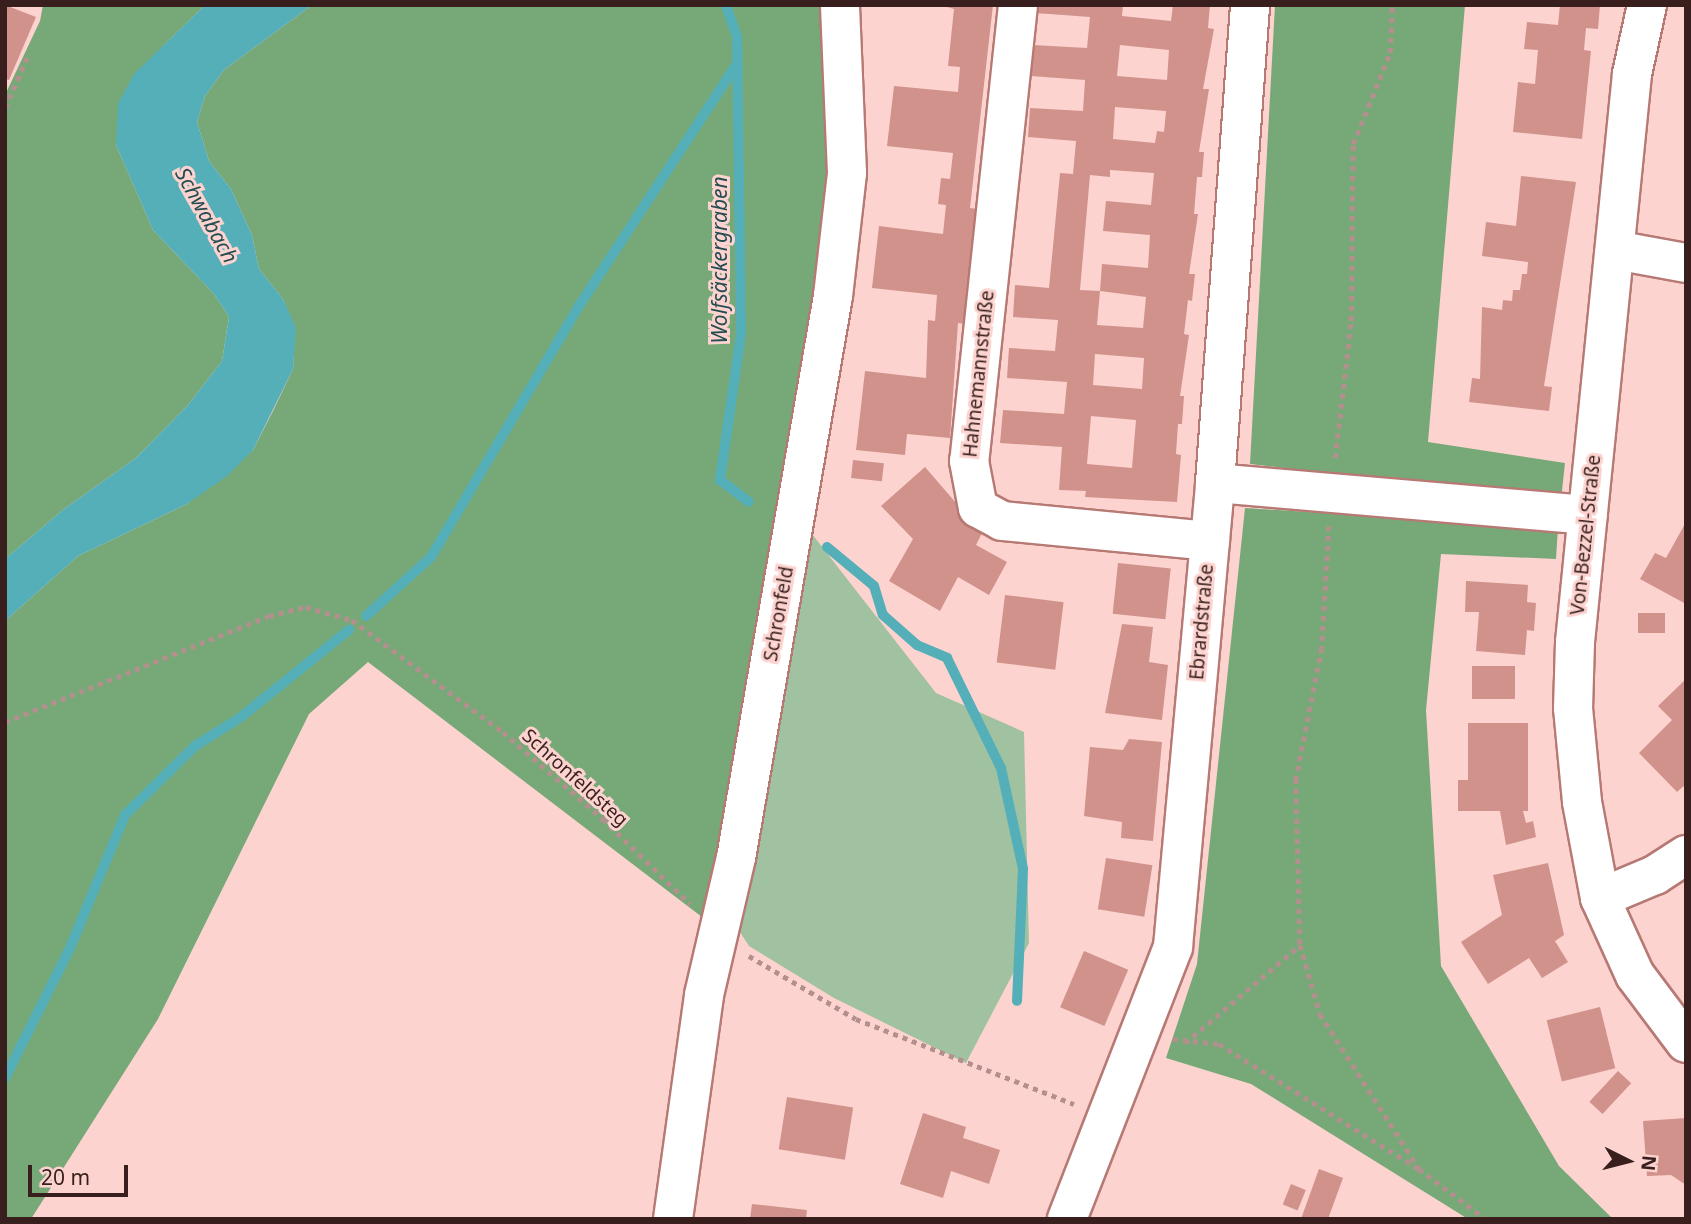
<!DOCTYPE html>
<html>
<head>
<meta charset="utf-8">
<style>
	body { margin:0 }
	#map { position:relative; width:1691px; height:1224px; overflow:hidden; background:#fcd3cf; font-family:"Noto Sans",sans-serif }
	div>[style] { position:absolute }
	.green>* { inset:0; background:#a1c2a1 }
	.forest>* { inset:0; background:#77a878 }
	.water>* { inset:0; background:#55afb9 }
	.stream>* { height:10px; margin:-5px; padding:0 5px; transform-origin:5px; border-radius:5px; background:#55afb9 }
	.building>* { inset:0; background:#d1928c; transform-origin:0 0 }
	.path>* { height:4.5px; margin-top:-2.25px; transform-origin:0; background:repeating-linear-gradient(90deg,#b3908d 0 5px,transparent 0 10px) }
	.roads { filter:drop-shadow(2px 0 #b77974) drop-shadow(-2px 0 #b77974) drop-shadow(0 2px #b77974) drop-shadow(0 -2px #b77974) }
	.minor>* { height:38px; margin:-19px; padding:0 19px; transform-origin:19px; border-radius:19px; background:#fff }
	span { translate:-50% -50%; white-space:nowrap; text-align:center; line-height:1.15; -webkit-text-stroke:6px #fcd3cf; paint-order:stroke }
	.street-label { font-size:19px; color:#381f1d }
	.water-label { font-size:21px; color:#234c51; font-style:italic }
	.frame { position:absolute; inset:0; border:7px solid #381f1d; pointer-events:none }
	.north { position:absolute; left:1593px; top:1126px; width:70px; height:70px; -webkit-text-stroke:5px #fcd3cf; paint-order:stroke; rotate:96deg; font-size:19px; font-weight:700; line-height:28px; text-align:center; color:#381f1d }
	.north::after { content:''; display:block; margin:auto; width:24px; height:32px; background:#381f1d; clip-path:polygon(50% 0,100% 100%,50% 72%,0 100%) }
	.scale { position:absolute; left:28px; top:1165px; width:100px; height:32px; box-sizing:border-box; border:4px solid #381f1d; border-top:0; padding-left:9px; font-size:21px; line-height:24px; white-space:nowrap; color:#381f1d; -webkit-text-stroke:5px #fcd3cf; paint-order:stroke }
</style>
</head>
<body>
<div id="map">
	<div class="green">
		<i style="clip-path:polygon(805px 525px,936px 693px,1024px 732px,1029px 943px,966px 1063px,834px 998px,749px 946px,736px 926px)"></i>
	</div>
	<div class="forest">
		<i style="clip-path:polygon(43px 5px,205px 5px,164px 45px,116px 145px,153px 230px,214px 294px,229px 317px,222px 361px,188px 405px,136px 458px,64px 509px,5px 559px,5px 95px,40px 21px)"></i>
		<i style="clip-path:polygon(312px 5px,832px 5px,833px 296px,719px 930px,368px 662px,309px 714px,158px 1019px,31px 1219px,5px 1219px,5px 621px,78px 556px,187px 504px,253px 450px,273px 411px,293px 369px,295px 328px,283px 299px,259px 269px,252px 235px,231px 189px,209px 161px,197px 122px,205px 96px,224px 70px)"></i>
		<i style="clip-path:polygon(1275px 5px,1465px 5px,1428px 442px,1565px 463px,1561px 500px,1250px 464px)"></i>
		<i style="clip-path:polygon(1245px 508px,1558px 528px,1556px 559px,1441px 554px,1426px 710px,1441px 966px,1559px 1166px,1613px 1219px,1468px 1219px,1251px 1084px,1166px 1058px,1197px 964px)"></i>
	</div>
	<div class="water">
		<i style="clip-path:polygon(205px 5px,312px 5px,224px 70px,205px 96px,197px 122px,209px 161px,231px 189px,252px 235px,259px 269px,283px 299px,296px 328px,293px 369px,253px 450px,227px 476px,187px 504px,78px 556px,5px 621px,5px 559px,64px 509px,136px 458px,188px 405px,222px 361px,229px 317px,214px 294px,153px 230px,116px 145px,118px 104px,134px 74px)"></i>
	</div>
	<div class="stream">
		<i style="left:726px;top:5px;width:34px;rotate:71deg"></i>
		<i style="left:737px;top:37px;width:297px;rotate:89.2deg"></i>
		<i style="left:741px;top:334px;width:148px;rotate:98.2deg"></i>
		<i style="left:720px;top:480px;width:36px;rotate:37deg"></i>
		<i style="left:827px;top:547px;width:61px;rotate:39.7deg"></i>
		<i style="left:874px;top:586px;width:30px;rotate:73deg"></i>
		<i style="left:883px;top:615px;width:45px;rotate:41.4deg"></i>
		<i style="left:917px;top:645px;width:33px;rotate:23deg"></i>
		<i style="left:947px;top:658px;width:123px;rotate:63.9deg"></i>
		<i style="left:1001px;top:768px;width:103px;rotate:77.7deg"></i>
		<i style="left:1023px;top:869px;width:132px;rotate:92.6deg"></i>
		<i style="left:366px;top:616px;width:88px;rotate:-42.2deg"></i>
		<i style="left:431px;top:557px;width:291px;rotate:-59.5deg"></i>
		<i style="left:579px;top:306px;width:288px;rotate:-56.9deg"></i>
		<i style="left:5px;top:1078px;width:145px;rotate:-63.4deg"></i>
		<i style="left:70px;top:948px;width:144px;rotate:-67.5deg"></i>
		<i style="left:125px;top:815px;width:98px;rotate:-44.6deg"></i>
		<i style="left:195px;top:746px;width:54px;rotate:-32.2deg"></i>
		<i style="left:241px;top:717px;width:139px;rotate:-38.9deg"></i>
	</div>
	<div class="building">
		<i style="clip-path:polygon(5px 5px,36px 17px,9px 80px,5px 79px)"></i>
		<i style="clip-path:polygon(940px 5px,993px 5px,970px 208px,978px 209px,965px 324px,958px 323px,950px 438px,907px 434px,905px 455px,856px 450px,865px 371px,926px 378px,928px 320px,935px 321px,937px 295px,872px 288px,879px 226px,943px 234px,946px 205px,938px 204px,941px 178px,950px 179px,953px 153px,887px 146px,894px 86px,958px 92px,960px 67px,948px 66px,954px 9px)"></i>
		<i style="clip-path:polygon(evenodd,1037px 5px,1123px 5px,1122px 16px,1171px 21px,1173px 5px,1210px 5px,1208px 28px,1214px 29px,1203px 89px,1209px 89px,1199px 152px,1204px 152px,1202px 177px,1197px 177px,1194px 214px,1198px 214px,1189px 274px,1195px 274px,1192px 301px,1188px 300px,1184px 334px,1189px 335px,1180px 396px,1184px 396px,1182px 424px,1178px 424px,1176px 454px,1181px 455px,1177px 502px,1085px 497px,1086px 491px,1059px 490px,1062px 447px,1000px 443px,1003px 410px,1064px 414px,1067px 382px,1007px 378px,1009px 348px,1055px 351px,1058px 320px,1013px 317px,1015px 285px,1049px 288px,1060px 173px,1073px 174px,1076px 141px,1028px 137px,1030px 108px,1083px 111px,1085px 80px,1031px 76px,1033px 45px,1087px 48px,1090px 17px,1036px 13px,1037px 5px,1120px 45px,1169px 50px,1167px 80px,1117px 76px,1120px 45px,1037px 5px,1115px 107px,1166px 111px,1164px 132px,1157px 131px,1155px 143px,1113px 139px,1115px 107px,1037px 5px,1110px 170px,1154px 173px,1151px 205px,1106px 201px,1103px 231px,1150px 235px,1148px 268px,1102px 264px,1100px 291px,1146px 297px,1143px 328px,1097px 325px,1100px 291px,1080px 290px,1090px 175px,1110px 177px,1110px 170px,1037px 5px,1095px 354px,1144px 358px,1142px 389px,1093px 385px,1095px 354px,1037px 5px,1091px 416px,1136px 420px,1132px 468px,1087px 464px,1091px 416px)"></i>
		<i style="clip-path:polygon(1560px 5px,1600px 5px,1598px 29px,1586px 28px,1584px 50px,1591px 51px,1582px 139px,1513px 132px,1518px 82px,1535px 84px,1538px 50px,1524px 49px,1527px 22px,1558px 25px)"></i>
		<i style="clip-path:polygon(1521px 176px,1576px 182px,1544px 386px,1552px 387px,1549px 411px,1469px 402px,1472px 378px,1480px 379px,1482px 307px,1502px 310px,1503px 300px,1512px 301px,1513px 290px,1520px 290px,1522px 274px,1527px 274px,1528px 262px,1482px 256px,1486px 222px,1516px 226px)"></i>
		<i style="left:853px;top:460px;width:31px;height:18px;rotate:6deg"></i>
		<i style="clip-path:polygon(925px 467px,982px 533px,976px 545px,1007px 562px,989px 595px,958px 577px,940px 611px,889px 581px,913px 539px,881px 506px)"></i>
		<i style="clip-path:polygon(1686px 522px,1686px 604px,1640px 579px,1655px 553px,1666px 558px)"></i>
		<i style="left:1118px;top:563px;width:53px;height:51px;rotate:6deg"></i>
		<i style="clip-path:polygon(1466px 581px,1528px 585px,1527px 602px,1536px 603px,1534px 631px,1527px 630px,1525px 655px,1476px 651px,1479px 612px,1465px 612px)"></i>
		<i style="left:1005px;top:595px;width:59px;height:68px;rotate:7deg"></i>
		<i style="left:1638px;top:613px;width:27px;height:20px"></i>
		<i style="clip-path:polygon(1122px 624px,1153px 627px,1149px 662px,1168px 665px,1162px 720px,1105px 713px)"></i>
		<i style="left:1472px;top:666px;width:43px;height:33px"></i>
		<i style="clip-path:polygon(1686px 679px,1686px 784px,1677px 792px,1639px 753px,1672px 720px,1658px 706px)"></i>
		<i style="clip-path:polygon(1468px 723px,1528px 723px,1528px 811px,1523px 811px,1526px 823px,1533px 821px,1536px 837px,1506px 845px,1500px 811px,1458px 811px,1458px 780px,1468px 780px)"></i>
		<i style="clip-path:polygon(1129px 739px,1162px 742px,1153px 841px,1121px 838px,1122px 822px,1084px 816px,1090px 747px,1123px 750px)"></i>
		<i style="left:1106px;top:858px;width:47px;height:52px;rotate:9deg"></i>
		<i style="clip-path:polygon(1548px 863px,1564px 935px,1555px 941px,1568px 962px,1542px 978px,1529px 958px,1488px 984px,1461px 942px,1502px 915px,1493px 875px)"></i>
		<i style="left:1084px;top:951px;width:48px;height:61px;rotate:23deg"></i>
		<i style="left:1600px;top:1007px;width:63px;height:55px;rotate:76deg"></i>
		<i style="left:1618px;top:1071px;width:18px;height:42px;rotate:43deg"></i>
		<i style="left:787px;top:1097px;width:67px;height:53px;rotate:9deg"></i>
		<i style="clip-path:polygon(923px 1113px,966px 1127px,963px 1138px,1000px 1150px,989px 1184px,951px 1171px,943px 1198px,900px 1184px)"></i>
		<i style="clip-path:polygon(1686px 1118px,1686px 1185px,1671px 1175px,1647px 1176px,1643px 1121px)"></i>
		<i style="clip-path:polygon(1319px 1169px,1343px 1178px,1328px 1219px,1301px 1219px)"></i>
		<i style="left:1291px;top:1184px;width:16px;height:22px;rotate:22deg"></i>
		<i style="clip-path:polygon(752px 1204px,807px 1210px,806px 1219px,750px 1219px)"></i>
	</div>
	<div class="path">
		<i style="left:5px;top:108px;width:55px;rotate:-66.3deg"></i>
		<i style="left:1335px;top:458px;width:138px;rotate:-83.3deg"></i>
		<i style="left:1351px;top:321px;width:177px;rotate:-89.4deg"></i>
		<i style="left:1353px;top:144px;width:98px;rotate:-67.9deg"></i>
		<i style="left:1390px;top:53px;width:48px;rotate:-87.6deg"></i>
		<i style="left:1329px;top:526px;width:122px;rotate:93.3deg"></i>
		<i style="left:1322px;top:648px;width:134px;rotate:101.2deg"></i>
		<i style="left:1296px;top:779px;width:166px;rotate:88.6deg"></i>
		<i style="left:1300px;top:945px;width:72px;rotate:73.8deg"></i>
		<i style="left:1320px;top:1014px;width:184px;rotate:57.4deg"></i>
		<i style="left:5px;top:722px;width:284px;rotate:-21.9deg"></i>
		<i style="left:269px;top:616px;width:38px;rotate:-14deg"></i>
		<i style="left:306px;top:607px;width:48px;rotate:15.8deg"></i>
		<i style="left:352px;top:620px;width:188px;rotate:36.6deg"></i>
		<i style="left:503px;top:732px;width:133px;rotate:41deg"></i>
		<i style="left:603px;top:819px;width:122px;rotate:44.3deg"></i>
		<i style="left:749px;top:956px;width:124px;rotate:30.5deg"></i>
		<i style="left:856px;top:1019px;width:234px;rotate:21.3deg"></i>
		<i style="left:1173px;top:1039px;width:46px;rotate:6.2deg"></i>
		<i style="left:1219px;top:1044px;width:236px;rotate:32deg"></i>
		<i style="left:1419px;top:1169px;width:84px;rotate:36.7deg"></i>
		<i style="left:1185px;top:1043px;width:151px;rotate:-40.4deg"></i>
	</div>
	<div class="roads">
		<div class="minor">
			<i style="left:1018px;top:5px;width:459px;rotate:96.1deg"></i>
			<i style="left:969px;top:461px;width:48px;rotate:79.2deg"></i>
			<i style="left:978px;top:508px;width:27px;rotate:28deg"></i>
			<i style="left:1002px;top:521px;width:209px;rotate:5.5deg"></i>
			<i style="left:1647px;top:5px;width:71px;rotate:102.3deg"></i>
			<i style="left:1632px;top:74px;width:571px;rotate:95.73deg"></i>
			<i style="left:1575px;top:642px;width:66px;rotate:91.7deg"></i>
			<i style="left:1573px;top:708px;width:94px;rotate:84.5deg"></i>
			<i style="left:1582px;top:802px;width:98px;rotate:79.4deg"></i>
			<i style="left:1600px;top:898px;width:85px;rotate:65.6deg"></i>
			<i style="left:1635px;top:975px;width:85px;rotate:53.1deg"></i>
			<i style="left:1615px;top:250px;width:72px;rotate:10.4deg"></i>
			<i style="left:1215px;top:483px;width:374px;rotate:4.9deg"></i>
			<i style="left:1600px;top:898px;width:60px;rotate:-22.7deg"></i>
			<i style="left:1655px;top:875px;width:37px;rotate:-33deg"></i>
			<i style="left:673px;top:1219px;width:226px;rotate:-82.1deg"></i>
			<i style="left:704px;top:995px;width:141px;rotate:-76.9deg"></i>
			<i style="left:736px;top:858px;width:570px;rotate:-80.21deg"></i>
			<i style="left:833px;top:296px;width:124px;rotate:-83.5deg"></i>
			<i style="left:847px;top:173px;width:168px;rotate:-92.4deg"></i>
			<i style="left:1067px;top:1219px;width:292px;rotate:-68.7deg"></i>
			<i style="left:1173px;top:947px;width:466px;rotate:-84.8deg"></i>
			<i style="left:1215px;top:483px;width:479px;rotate:-85.8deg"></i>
		</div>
	</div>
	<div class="street-label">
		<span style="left:979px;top:374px;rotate:-84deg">Hahnemannstraße</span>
		<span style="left:1586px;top:535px;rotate:-84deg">Von-Bezzel-Straße</span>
		<span style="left:779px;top:614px;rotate:-80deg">Schronfeld</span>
		<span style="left:1202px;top:622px;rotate:-85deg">Ebrardstraße</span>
		<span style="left:575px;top:778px;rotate:42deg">Schronfeldsteg</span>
	</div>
	<div class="water-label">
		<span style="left:207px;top:215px;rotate:61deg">Schwabach</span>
		<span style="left:719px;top:260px;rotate:-90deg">Wolfsäckergraben</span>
	</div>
	<div class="frame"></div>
	<div class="north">N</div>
	<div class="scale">20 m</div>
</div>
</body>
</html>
